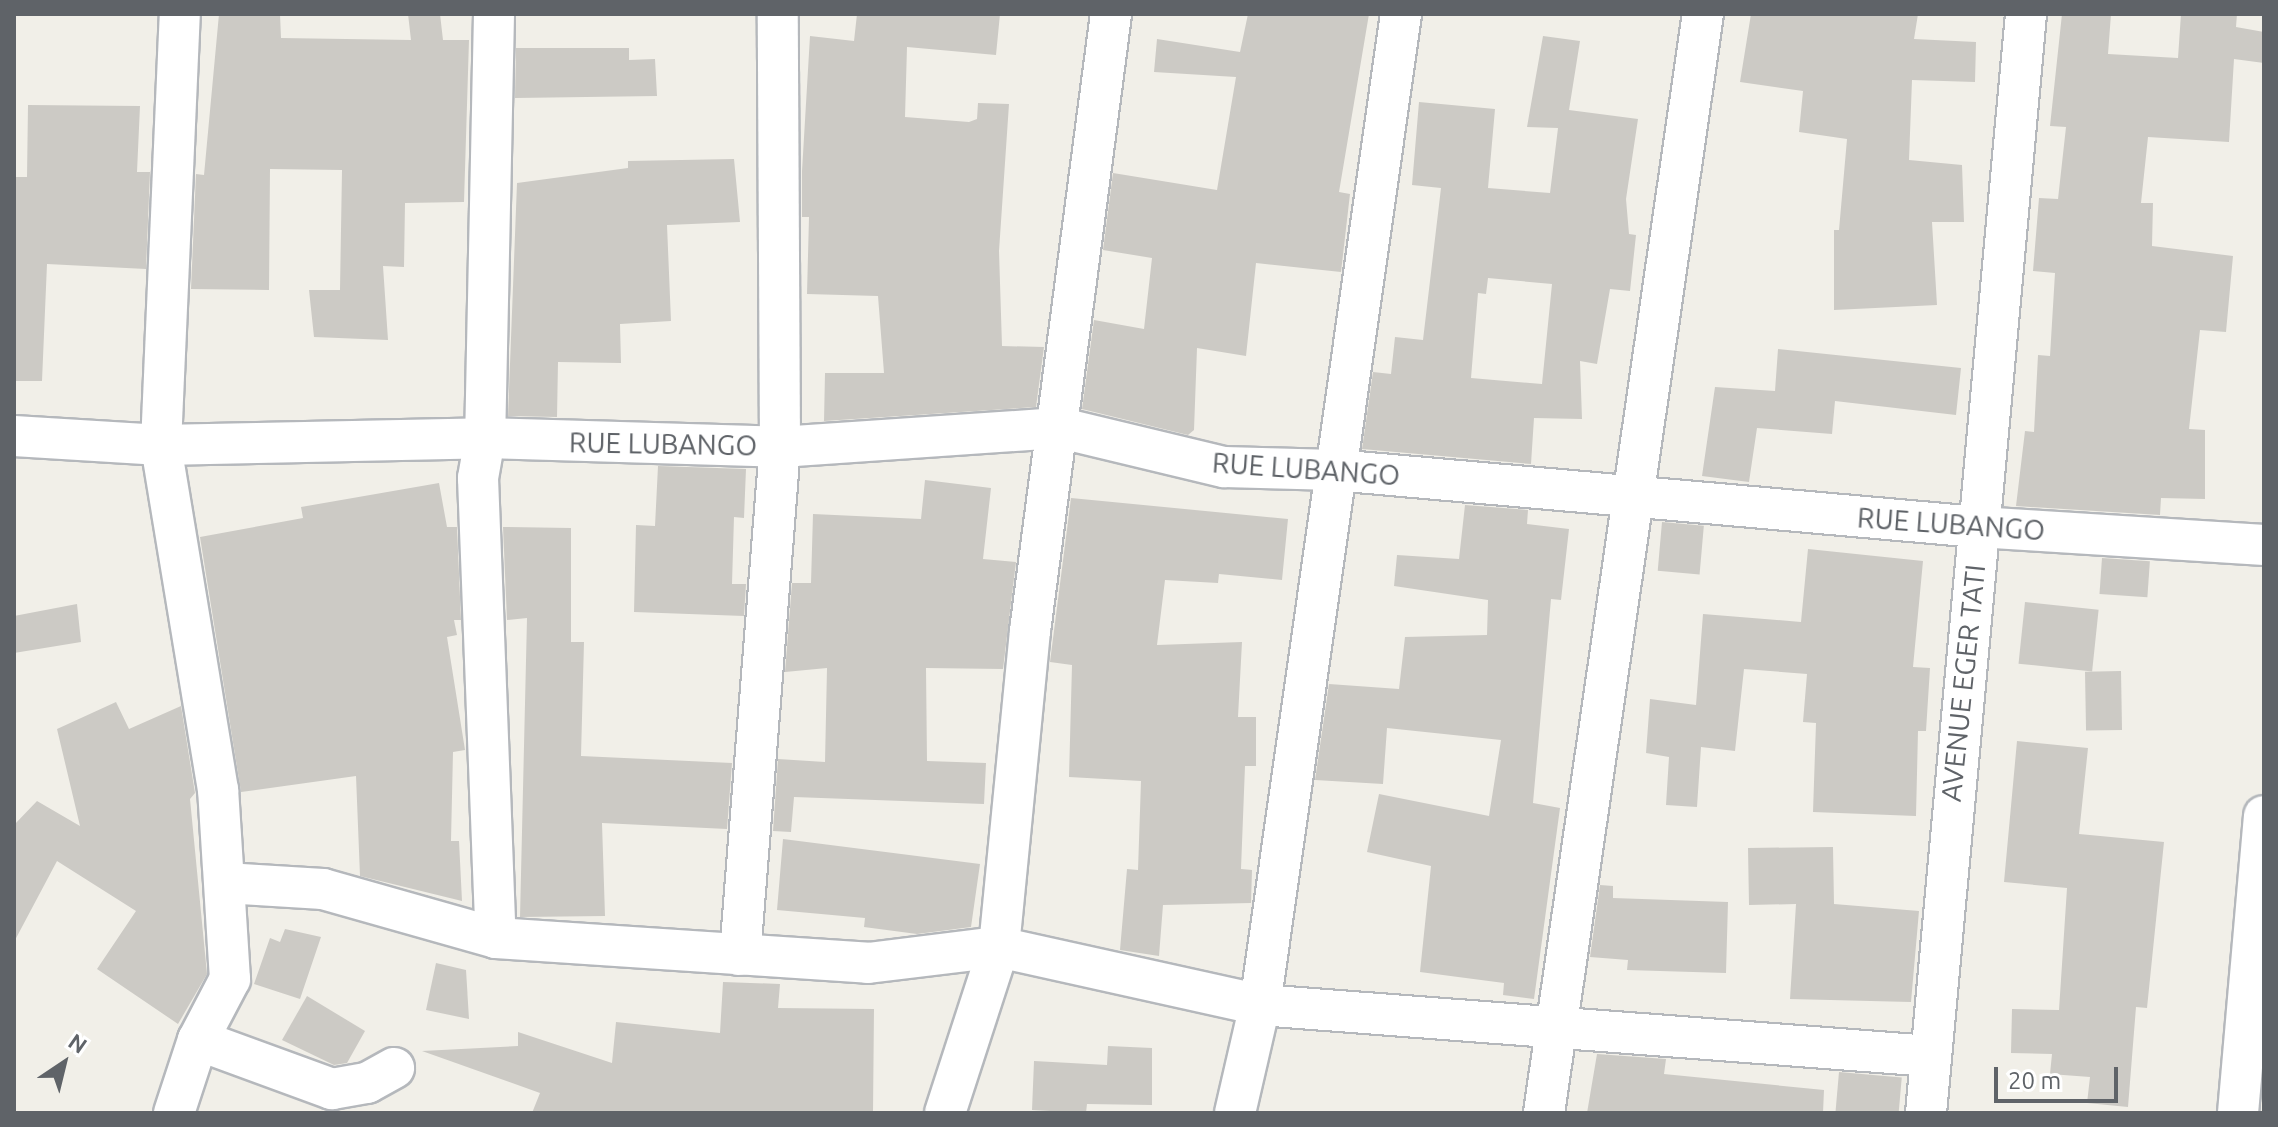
<!DOCTYPE html>
<html>
<head>
<meta charset="utf-8">
<style>
	body { margin:0 }
	#map { position:relative; width:2278px; height:1127px; overflow:hidden; background:#f1efe8; font-family:Ubuntu,sans-serif }
	div>[style] { position:absolute }
	.building>* { inset:0; background:#cccac5; transform-origin:0 0 }
	.roads { filter:drop-shadow(2px 0 #b5b8bc) drop-shadow(-2px 0 #b5b8bc) drop-shadow(0 2px #b5b8bc) drop-shadow(0 -2px #b5b8bc) }
	.street>* { height:40px; margin:-20px; padding:0 20px; transform-origin:20px; border-radius:20px; background:#fff }
	span { translate:-50% -50%; white-space:nowrap; text-align:center; line-height:1.15; -webkit-text-stroke:7px #fff; paint-order:stroke }
	.street-label { font-size:28px; color:#5f6368 }
	.frame { position:absolute; inset:0; border:16px solid #5f6368; pointer-events:none }
	.north { position:absolute; left:24px; top:1023px; width:80px; height:80px; -webkit-text-stroke:6px #fff; paint-order:stroke; rotate:35deg; font-size:22px; font-weight:700; line-height:32px; text-align:center; color:#5f6368 }
	.north::after { content:''; display:block; margin:auto; width:28px; height:36px; background:#5f6368; clip-path:polygon(50% 0,100% 100%,50% 72%,0 100%) }
	.scale { position:absolute; left:1994px; top:1067px; width:124px; height:36px; box-sizing:border-box; border:4px solid #5f6368; border-top:0; padding-left:10px; font-size:24px; line-height:28px; white-space:nowrap; color:#5f6368; -webkit-text-stroke:6px #fff; paint-order:stroke }
</style>
</head>
<body>
<div id="map">
	<div class="building">
		<i style="clip-path:polygon(219px 14px,280px 14px,281px 38px,411px 40px,408px 14px,440px 14px,443px 40px,469px 40px,464px 202px,405px 203px,404px 267px,383px 266px,388px 340px,314px 337px,309px 290px,340px 290px,342px 170px,270px 169px,269px 290px,191px 289px,196px 174px,204px 175px)"></i>
		<i style="clip-path:polygon(857px 14px,1000px 14px,996px 55px,907px 47px,905px 117px,969px 122px,977px 119px,978px 103px,1009px 104px,999px 251px,1002px 346px,1044px 347px,1036px 407px,824px 421px,825px 373px,884px 373px,878px 296px,807px 294px,809px 217px,802px 217px,802px 171px,810px 36px,854px 41px)"></i>
		<i style="clip-path:polygon(1248px 14px,1369px 14px,1339px 192px,1350px 194px,1341px 272px,1256px 263px,1246px 356px,1197px 348px,1194px 430px,1188px 435px,1082px 409px,1094px 320px,1144px 329px,1152px 258px,1103px 250px,1113px 173px,1217px 190px,1236px 77px,1154px 72px,1157px 39px,1240px 52px)"></i>
		<i style="clip-path:polygon(1751px 14px,1918px 14px,1914px 39px,1976px 42px,1975px 82px,1912px 80px,1909px 160px,1962px 165px,1964px 222px,1932px 222px,1937px 305px,1834px 310px,1834px 230px,1839px 230px,1847px 139px,1799px 132px,1803px 91px,1740px 82px)"></i>
		<i style="clip-path:polygon(2062px 14px,2111px 14px,2108px 54px,2178px 58px,2181px 14px,2237px 14px,2236px 27px,2264px 32px,2264px 63px,2234px 59px,2229px 142px,2148px 137px,2141px 203px,2153px 203px,2152px 246px,2233px 256px,2226px 332px,2200px 330px,2189px 429px,2205px 430px,2205px 499px,2161px 498px,2160px 515px,2016px 506px,2025px 431px,2034px 432px,2038px 355px,2050px 356px,2055px 273px,2033px 271px,2039px 198px,2058px 199px,2066px 127px,2050px 126px)"></i>
		<i style="clip-path:polygon(evenodd,1543px 36px,1580px 41px,1569px 110px,1638px 119px,1626px 199px,1629px 234px,1636px 235px,1630px 291px,1610px 289px,1597px 364px,1580px 361px,1582px 419px,1534px 418px,1531px 464px,1362px 449px,1373px 372px,1391px 374px,1395px 337px,1423px 340px,1441px 188px,1412px 185px,1419px 102px,1495px 109px,1488px 188px,1550px 193px,1558px 128px,1527px 127px,1543px 36px,1488px 278px,1552px 284px,1542px 384px,1471px 378px,1478px 293px,1486px 294px,1488px 278px)"></i>
		<i style="clip-path:polygon(516px 48px,629px 48px,629px 60px,655px 59px,657px 96px,515px 98px)"></i>
		<i style="clip-path:polygon(28px 105px,140px 106px,137px 172px,150px 172px,146px 269px,47px 264px,42px 381px,14px 381px,16px 177px,27px 177px)"></i>
		<i style="clip-path:polygon(734px 159px,740px 222px,667px 225px,671px 321px,620px 324px,621px 363px,558px 362px,557px 417px,508px 416px,517px 183px,628px 168px,628px 161px)"></i>
		<i style="clip-path:polygon(1778px 349px,1961px 368px,1956px 415px,1835px 401px,1832px 434px,1757px 428px,1749px 482px,1702px 476px,1715px 387px,1775px 391px)"></i>
		<i style="clip-path:polygon(658px 466px,746px 469px,744px 518px,734px 517px,732px 584px,746px 584px,744px 616px,634px 612px,636px 525px,655px 526px)"></i>
		<i style="clip-path:polygon(925px 480px,991px 488px,983px 559px,1016px 562px,1003px 669px,926px 668px,927px 761px,986px 763px,984px 804px,794px 797px,791px 832px,773px 831px,778px 759px,825px 762px,827px 668px,785px 672px,792px 583px,811px 583px,813px 514px,921px 519px)"></i>
		<i style="clip-path:polygon(439px 483px,447px 527px,457px 527px,461px 620px,454px 620px,457px 635px,447px 637px,465px 750px,453px 752px,451px 841px,459px 841px,462px 901px,360px 876px,356px 776px,241px 792px,200px 537px,303px 518px,301px 507px)"></i>
		<i style="clip-path:polygon(1071px 498px,1288px 519px,1282px 580px,1219px 574px,1218px 583px,1165px 580px,1157px 645px,1242px 642px,1238px 717px,1256px 717px,1256px 766px,1245px 766px,1241px 869px,1252px 870px,1251px 903px,1163px 905px,1159px 956px,1120px 950px,1127px 869px,1138px 870px,1141px 781px,1069px 777px,1072px 665px,1050px 662px)"></i>
		<i style="clip-path:polygon(1465px 505px,1528px 510px,1527px 524px,1569px 529px,1561px 600px,1551px 599px,1533px 803px,1560px 808px,1534px 999px,1503px 995px,1504px 983px,1420px 972px,1431px 866px,1367px 852px,1379px 794px,1489px 816px,1501px 740px,1387px 728px,1383px 784px,1315px 780px,1329px 684px,1399px 689px,1405px 637px,1487px 635px,1488px 600px,1394px 586px,1397px 555px,1459px 559px)"></i>
		<i style="left:1662px;top:522px;width:42px;height:49px;rotate:5deg"></i>
		<i style="clip-path:polygon(503px 527px,571px 528px,571px 642px,584px 642px,581px 756px,732px 763px,727px 829px,602px 823px,605px 916px,520px 917px,527px 618px,507px 620px)"></i>
		<i style="clip-path:polygon(1808px 549px,1923px 561px,1913px 667px,1930px 668px,1926px 731px,1918px 731px,1916px 816px,1813px 812px,1816px 723px,1803px 722px,1807px 674px,1744px 669px,1735px 751px,1701px 747px,1697px 807px,1666px 805px,1669px 757px,1646px 753px,1650px 699px,1696px 705px,1703px 614px,1801px 622px)"></i>
		<i style="left:2102px;top:558px;width:48px;height:36px;rotate:4deg"></i>
		<i style="left:2025px;top:602px;width:74px;height:62px;rotate:6deg"></i>
		<i style="clip-path:polygon(77px 604px,81px 642px,14px 653px,14px 616px)"></i>
		<i style="left:2121px;top:671px;width:59px;height:36px;rotate:89deg"></i>
		<i style="clip-path:polygon(116px 702px,129px 729px,181px 706px,195px 793px,190px 799px,207px 974px,178px 1024px,97px 969px,136px 911px,57px 861px,14px 942px,14px 825px,37px 801px,80px 826px,57px 729px)"></i>
		<i style="clip-path:polygon(2017px 741px,2088px 748px,2079px 834px,2164px 842px,2147px 1008px,2136px 1007px,2128px 1107px,2087px 1103px,2090px 1077px,2050px 1074px,2052px 1054px,2011px 1053px,2012px 1009px,2059px 1010px,2067px 888px,2004px 882px)"></i>
		<i style="clip-path:polygon(783px 839px,980px 864px,971px 927px,917px 934px,864px 927px,865px 918px,777px 910px)"></i>
		<i style="clip-path:polygon(1833px 847px,1834px 904px,1919px 911px,1911px 1002px,1790px 999px,1796px 904px,1749px 905px,1748px 848px)"></i>
		<i style="clip-path:polygon(1600px 885px,1613px 886px,1613px 898px,1728px 902px,1726px 973px,1627px 970px,1628px 960px,1590px 957px)"></i>
		<i style="clip-path:polygon(285px 929px,321px 937px,300px 999px,254px 984px,270px 938px,280px 942px)"></i>
		<i style="clip-path:polygon(436px 963px,466px 970px,469px 1019px,426px 1010px)"></i>
		<i style="clip-path:polygon(723px 982px,780px 984px,778px 1008px,874px 1009px,873px 1113px,532px 1113px,540px 1093px,422px 1051px,518px 1046px,518px 1032px,612px 1063px,616px 1022px,720px 1033px)"></i>
		<i style="clip-path:polygon(307px 996px,365px 1031px,347px 1063px,334px 1065px,282px 1040px)"></i>
		<i style="clip-path:polygon(1108px 1046px,1152px 1048px,1152px 1105px,1087px 1104px,1086px 1113px,1032px 1110px,1034px 1061px,1107px 1065px)"></i>
		<i style="clip-path:polygon(1597px 1054px,1666px 1059px,1664px 1074px,1824px 1090px,1823px 1113px,1587px 1113px)"></i>
		<i style="left:1839px;top:1072px;width:63px;height:41px;rotate:5deg"></i>
	</div>
	<div class="roads">
		<div class="street">
			<i style="left:494px;top:14px;width:424px;rotate:91.2deg"></i>
			<i style="left:485px;top:438px;width:41px;rotate:99.9deg"></i>
			<i style="left:478px;top:478px;width:460px;rotate:87.8deg"></i>
			<i style="left:14px;top:436px;width:147px;rotate:3.5deg"></i>
			<i style="left:161px;top:445px;width:324px;rotate:-1.2deg"></i>
			<i style="left:485px;top:438px;width:295px;rotate:1.7deg"></i>
			<i style="left:780px;top:447px;width:282px;rotate:-3.9deg"></i>
			<i style="left:1061px;top:428px;width:168px;rotate:13.5deg"></i>
			<i style="left:1224px;top:467px;width:111px;rotate:1.5deg"></i>
			<i style="left:1335px;top:470px;width:646px;rotate:5.07deg"></i>
			<i style="left:1978px;top:527px;width:287px;rotate:3.6deg"></i>
			<i style="left:225px;top:883px;width:98px;rotate:3.5deg"></i>
			<i style="left:323px;top:889px;width:180px;rotate:15.8deg"></i>
			<i style="left:496px;top:938px;width:373px;rotate:3.8deg"></i>
			<i style="left:868px;top:963px;width:132px;rotate:-7deg"></i>
			<i style="left:999px;top:947px;width:267px;rotate:12.5deg"></i>
			<i style="left:1260px;top:1005px;width:673px;rotate:4.35deg"></i>
			<i style="left:740px;top:955px;width:510px;rotate:-85.5deg"></i>
			<i style="left:780px;top:447px;width:433px;rotate:-90.3deg"></i>
			<i style="left:198px;top:1040px;width:143px;rotate:20.1deg"></i>
			<i style="left:332px;top:1089px;width:36px;rotate:-10deg"></i>
			<i style="left:367px;top:1083px;width:31px;rotate:-29deg"></i>
			<i style="left:174px;top:1113px;width:77px;rotate:-71.8deg"></i>
			<i style="left:198px;top:1040px;width:69px;rotate:-62.3deg"></i>
			<i style="left:230px;top:979px;width:189px;rotate:-93.6deg"></i>
			<i style="left:218px;top:790px;width:350px;rotate:-99.4deg"></i>
			<i style="left:161px;top:445px;width:431px;rotate:-87.5deg"></i>
			<i style="left:945px;top:1113px;width:175px;rotate:-72deg"></i>
			<i style="left:999px;top:947px;width:318px;rotate:-84.4deg"></i>
			<i style="left:1030px;top:631px;width:622px;rotate:-82.52deg"></i>
			<i style="left:1235px;top:1113px;width:111px;rotate:-77deg"></i>
			<i style="left:1260px;top:1005px;width:1001px;rotate:-81.9deg"></i>
			<i style="left:1544px;top:1113px;width:1110px;rotate:-81.77deg"></i>
			<i style="left:1926px;top:1113px;width:1104px;rotate:-84.8deg"></i>
			<i style="left:2238px;top:1113px;width:298px;rotate:-85deg"></i>
		</div>
	</div>
	<div class="street-label">
		<span style="left:663px;top:444px;rotate:1deg">RUE LUBANGO</span>
		<span style="left:1306px;top:469px;rotate:4deg">RUE LUBANGO</span>
		<span style="left:1951px;top:524px;rotate:4deg">RUE LUBANGO</span>
		<span style="left:1963px;top:683px;rotate:-84deg">AVENUE EGER TATI</span>
	</div>
	<div class="frame"></div>
	<div class="north">N</div>
	<div class="scale">20 m</div>
</div>
</body>
</html>
